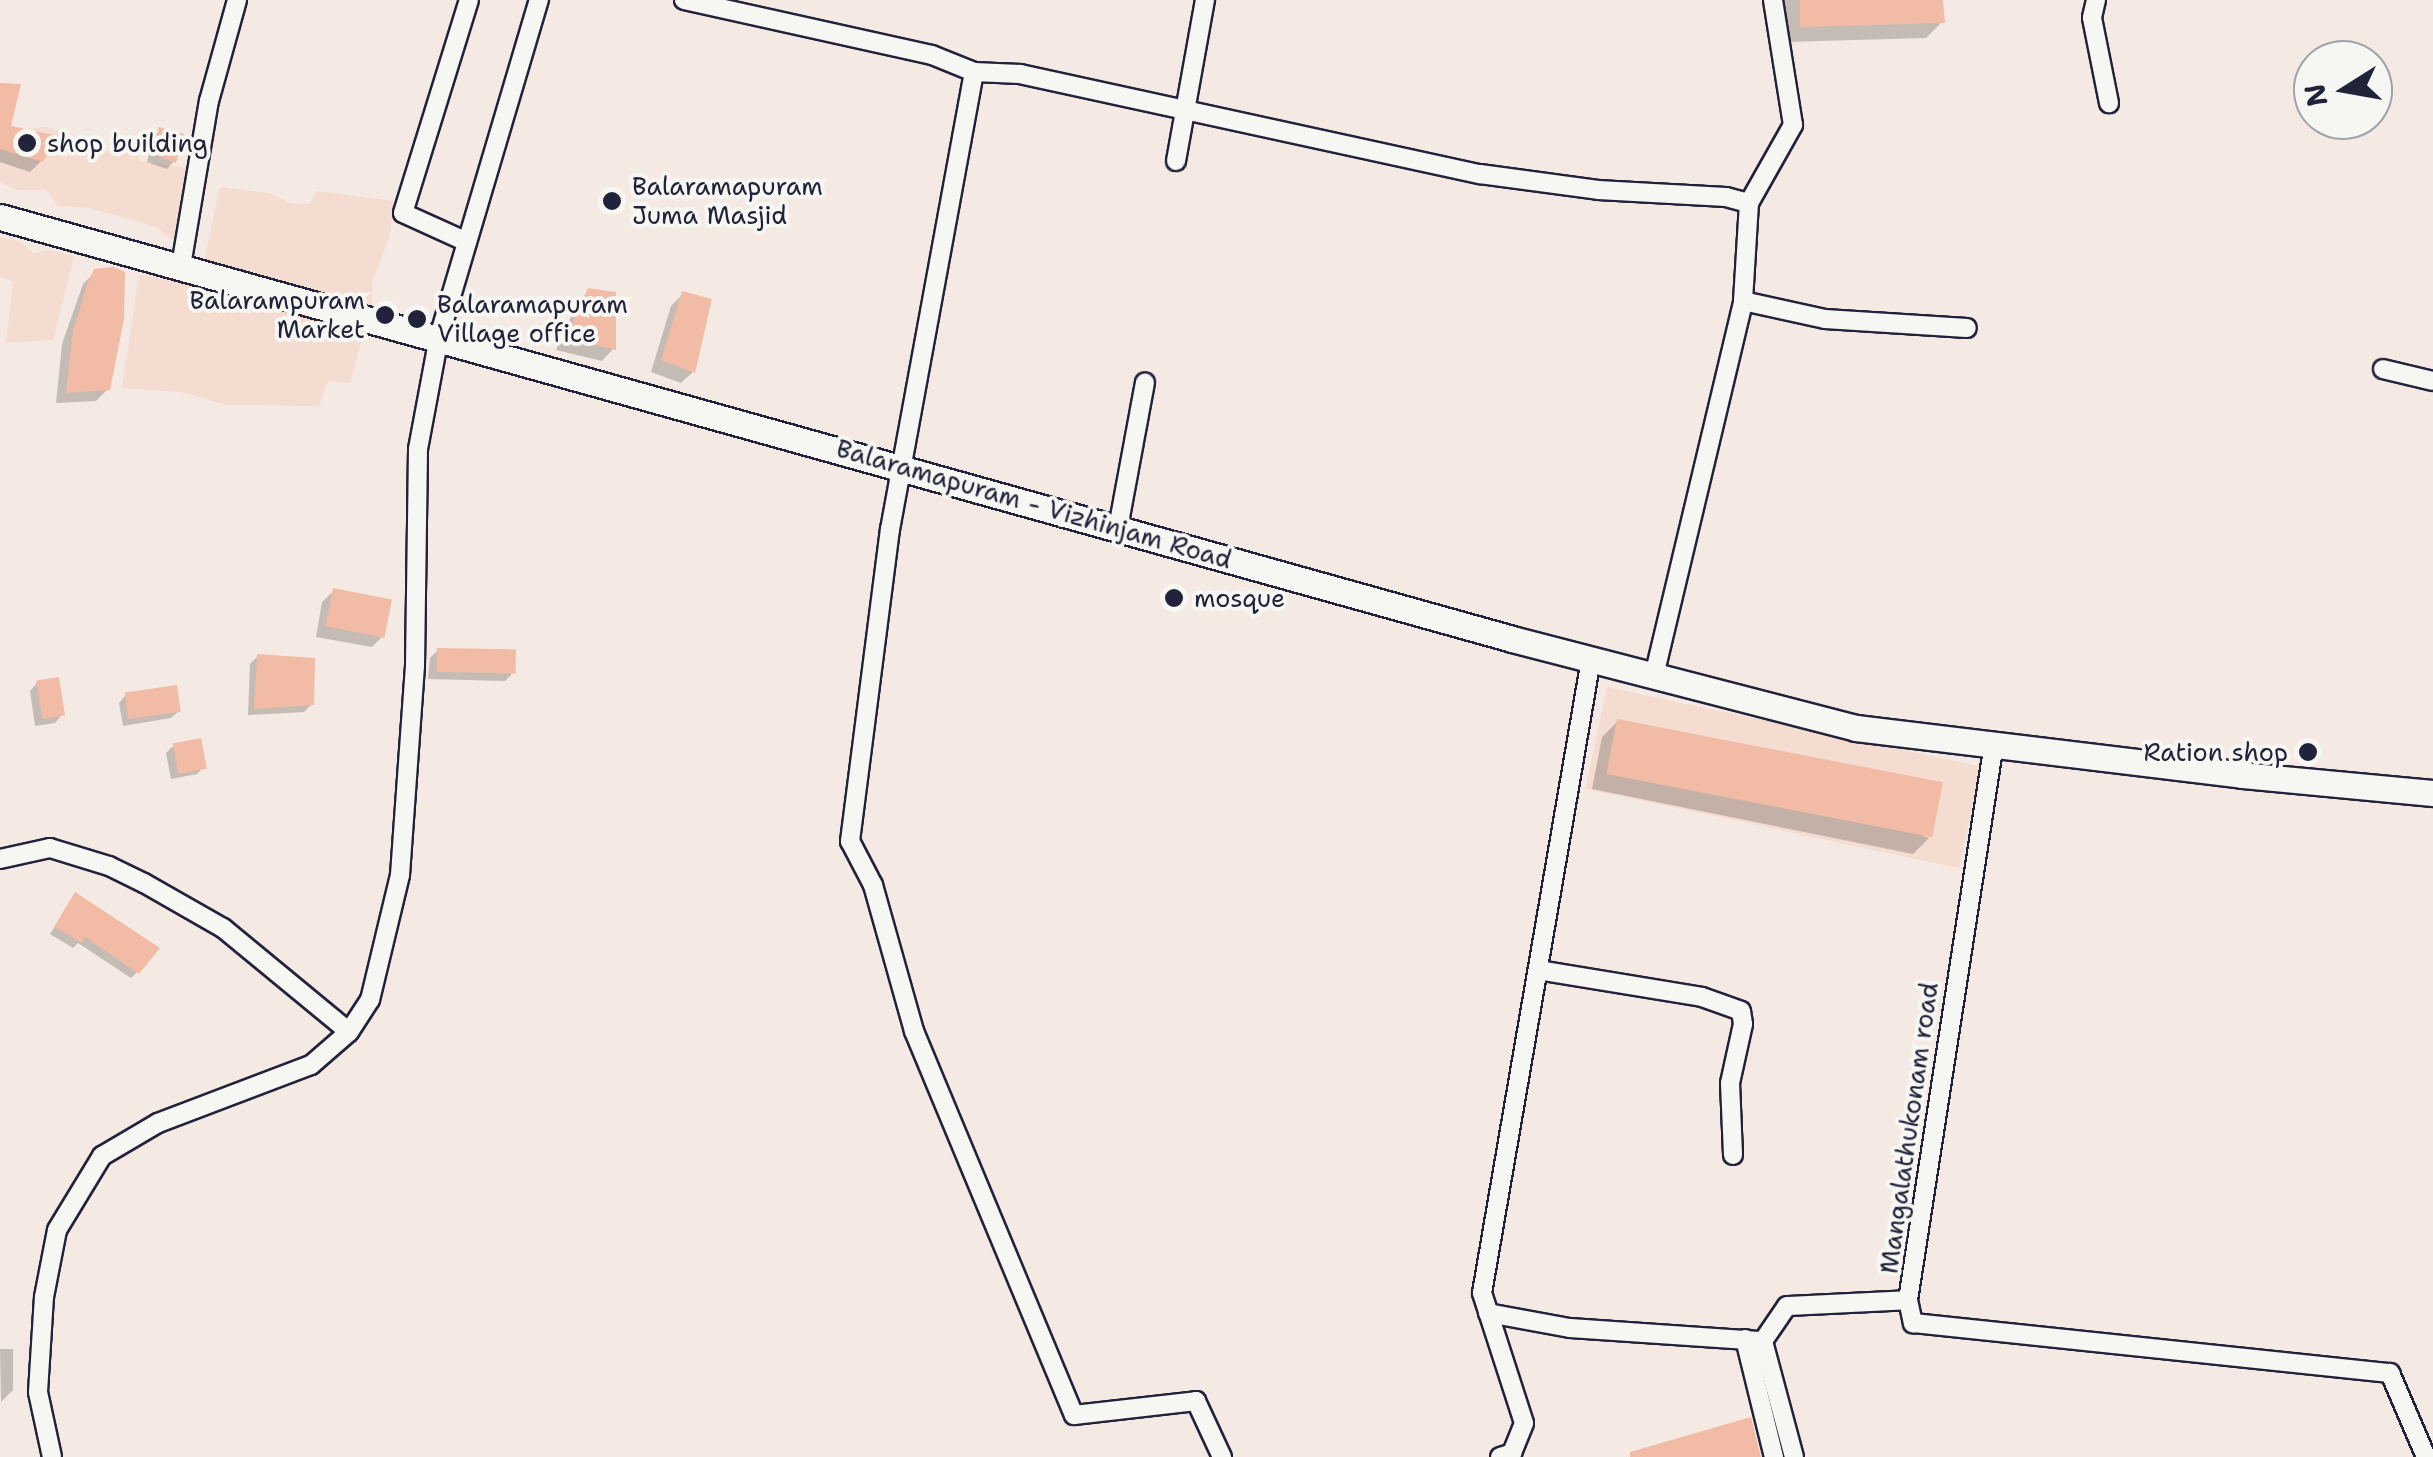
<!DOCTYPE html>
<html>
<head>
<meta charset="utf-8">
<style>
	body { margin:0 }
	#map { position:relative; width:2433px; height:1457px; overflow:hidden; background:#f5eae3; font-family:"Shantell Sans",sans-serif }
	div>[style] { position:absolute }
	.built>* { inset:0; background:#f4dcd0; transform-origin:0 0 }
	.shadow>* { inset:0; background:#0003 }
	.building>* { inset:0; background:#f1bba5; transform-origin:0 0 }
	.roads { filter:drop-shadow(2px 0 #22223b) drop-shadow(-2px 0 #22223b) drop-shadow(0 2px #22223b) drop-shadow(0 -2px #22223b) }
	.minor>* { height:18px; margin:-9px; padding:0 9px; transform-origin:9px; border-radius:9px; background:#f6f6f2 }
	.secondary>* { height:25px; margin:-12.5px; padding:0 12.5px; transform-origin:12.5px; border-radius:12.5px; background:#f6f6f2 }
	.dots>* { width:28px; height:28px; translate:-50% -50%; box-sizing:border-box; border:5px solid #f6f6f2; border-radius:50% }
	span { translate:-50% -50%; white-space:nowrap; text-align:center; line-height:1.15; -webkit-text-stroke:8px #f6f6f2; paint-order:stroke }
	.poi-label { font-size:25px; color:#22223b }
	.left { translate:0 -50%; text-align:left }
	.right { translate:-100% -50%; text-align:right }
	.street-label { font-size:25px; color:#22223b }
	.north { position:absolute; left:2293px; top:40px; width:100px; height:100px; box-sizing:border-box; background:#f6f6f2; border:2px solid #a1a1a9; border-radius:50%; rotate:259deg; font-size:28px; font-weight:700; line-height:40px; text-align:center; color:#22223b }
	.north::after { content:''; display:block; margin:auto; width:35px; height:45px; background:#22223b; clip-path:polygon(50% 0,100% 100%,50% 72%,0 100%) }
</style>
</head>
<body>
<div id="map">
	<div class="built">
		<i style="clip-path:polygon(0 123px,25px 129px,47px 127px,113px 153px,135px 149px,140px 161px,187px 168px,191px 182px,177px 244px,156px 227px,90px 208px,58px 206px,46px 190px,18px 190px,0 182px)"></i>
		<i style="clip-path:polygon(220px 187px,268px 193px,290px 203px,310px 204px,316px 191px,394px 201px,390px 235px,372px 283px,372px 306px,204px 261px)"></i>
		<i style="clip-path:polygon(0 237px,19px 241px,33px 253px,49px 250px,74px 256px,53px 340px,6px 343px,13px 282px,0 277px)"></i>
		<i style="clip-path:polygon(139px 275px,177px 281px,364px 332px,350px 383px,328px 381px,319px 406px,227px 405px,180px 392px,122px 388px)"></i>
		<i style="left:1607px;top:687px;width:382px;height:104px;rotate:12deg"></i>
	</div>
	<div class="shadow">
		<i style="clip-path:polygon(1785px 0,1940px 0,1942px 22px,1926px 38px,1785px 42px)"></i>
		<i style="clip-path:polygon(0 85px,8px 128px,41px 161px,30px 172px,0 162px)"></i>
		<i style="clip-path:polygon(160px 130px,174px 161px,167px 169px,147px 162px,153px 137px)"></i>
		<i style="clip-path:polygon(95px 272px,108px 389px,96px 401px,56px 403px,62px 344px,83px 284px)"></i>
		<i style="clip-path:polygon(589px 291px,613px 349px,602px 361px,556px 350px,577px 303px)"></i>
		<i style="clip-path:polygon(683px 294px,693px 372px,681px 383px,651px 372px,671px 306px)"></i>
		<i style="clip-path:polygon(334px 591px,383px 636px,372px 647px,316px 637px,322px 602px)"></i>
		<i style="clip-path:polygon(438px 650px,512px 674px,505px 681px,428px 679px,430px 658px)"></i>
		<i style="clip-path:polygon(258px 656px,312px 704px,304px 712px,248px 715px,250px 664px)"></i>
		<i style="clip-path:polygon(37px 683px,62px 715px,55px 723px,35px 726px,30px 691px)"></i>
		<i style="clip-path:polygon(126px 695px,179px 711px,171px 718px,123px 726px,119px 703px)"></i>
		<i style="clip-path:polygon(1618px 721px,1929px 838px,1913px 854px,1592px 789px,1602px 737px)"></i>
		<i style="clip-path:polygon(173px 746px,204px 767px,197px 774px,171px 779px,166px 753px)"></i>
		<i style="clip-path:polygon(75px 895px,137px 972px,131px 978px,78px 943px,73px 948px,50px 934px)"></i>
		<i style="clip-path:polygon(0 1349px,13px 1349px,13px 1390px,1px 1402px)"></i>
	</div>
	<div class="building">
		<i style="clip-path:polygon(1800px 0,1943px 0,1945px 23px,1800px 27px)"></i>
		<i style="clip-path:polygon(0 83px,21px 84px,11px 126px,57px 136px,43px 162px,0 149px)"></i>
		<i style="clip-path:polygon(159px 127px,184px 134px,176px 163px,153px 154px)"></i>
		<i style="clip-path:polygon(113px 267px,125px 272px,124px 319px,110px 390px,66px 393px,73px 331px,87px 285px,94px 269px)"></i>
		<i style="clip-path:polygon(588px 288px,616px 292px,616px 350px,566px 338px)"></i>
		<i style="clip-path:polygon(682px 291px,712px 299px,695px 373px,661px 360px)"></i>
		<i style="left:333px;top:588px;width:60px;height:39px;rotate:11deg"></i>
		<i style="left:437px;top:648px;width:79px;height:24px;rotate:1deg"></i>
		<i style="clip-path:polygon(257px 654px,315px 658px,314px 705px,254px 709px)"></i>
		<i style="left:59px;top:677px;width:39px;height:23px;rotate:81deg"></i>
		<i style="left:177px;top:685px;width:27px;height:53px;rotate:82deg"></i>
		<i style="left:1617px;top:719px;width:332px;height:56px;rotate:11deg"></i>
		<i style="left:201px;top:738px;width:31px;height:29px;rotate:79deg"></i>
		<i style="clip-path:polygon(75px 892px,160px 948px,139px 974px,85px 937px,82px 943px,54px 927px)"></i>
		<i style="clip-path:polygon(1751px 1417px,1761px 1457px,1630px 1457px,1630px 1452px)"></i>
	</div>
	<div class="roads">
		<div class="minor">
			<i style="left:684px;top:0;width:254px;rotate:12.5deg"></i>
			<i style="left:932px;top:55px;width:45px;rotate:22deg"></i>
			<i style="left:974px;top:72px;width:46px;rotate:2.5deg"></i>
			<i style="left:1020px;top:74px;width:471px;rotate:12.3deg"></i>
			<i style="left:1480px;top:174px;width:119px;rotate:7.7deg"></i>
			<i style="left:1598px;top:190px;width:128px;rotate:3.1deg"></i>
			<i style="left:1726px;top:197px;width:24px;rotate:15deg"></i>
			<i style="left:2096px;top:0;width:18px;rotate:103deg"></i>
			<i style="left:2092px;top:18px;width:87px;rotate:78.7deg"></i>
			<i style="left:974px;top:72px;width:465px;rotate:100.4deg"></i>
			<i style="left:890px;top:529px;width:315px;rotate:97.3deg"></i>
			<i style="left:850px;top:841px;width:50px;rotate:62.4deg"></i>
			<i style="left:873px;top:885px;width:152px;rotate:74.3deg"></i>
			<i style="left:914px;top:1031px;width:416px;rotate:67.4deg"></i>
			<i style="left:1074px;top:1415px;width:123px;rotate:-6.5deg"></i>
			<i style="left:1196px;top:1401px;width:62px;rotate:65.1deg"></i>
			<i style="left:1176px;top:161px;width:164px;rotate:-79.8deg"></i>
			<i style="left:467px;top:242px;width:70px;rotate:-155.6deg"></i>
			<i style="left:403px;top:213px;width:223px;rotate:-72.8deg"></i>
			<i style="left:181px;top:266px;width:167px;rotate:-80.4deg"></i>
			<i style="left:209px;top:101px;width:105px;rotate:-74.5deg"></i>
			<i style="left:1743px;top:301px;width:84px;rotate:12.4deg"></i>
			<i style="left:1825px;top:319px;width:142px;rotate:3.6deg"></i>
			<i style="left:2383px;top:369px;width:51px;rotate:13.5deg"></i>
			<i style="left:1118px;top:528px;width:148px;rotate:-79.5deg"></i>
			<i style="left:1654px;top:676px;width:385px;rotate:-76.6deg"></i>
			<i style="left:1743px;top:301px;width:98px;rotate:-86.5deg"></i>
			<i style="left:1749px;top:203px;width:90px;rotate:-60.6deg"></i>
			<i style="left:1793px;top:125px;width:127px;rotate:-99.1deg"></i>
			<i style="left:0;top:859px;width:51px;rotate:-12.4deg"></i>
			<i style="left:50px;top:848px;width:62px;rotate:17deg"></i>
			<i style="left:109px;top:866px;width:39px;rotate:26deg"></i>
			<i style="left:144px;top:883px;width:91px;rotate:29.7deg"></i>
			<i style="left:223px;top:928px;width:163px;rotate:39.5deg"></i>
			<i style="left:1538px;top:970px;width:166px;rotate:9.3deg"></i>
			<i style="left:1702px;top:997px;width:41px;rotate:19.7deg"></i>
			<i style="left:1741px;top:1011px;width:13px;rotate:81deg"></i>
			<i style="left:1743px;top:1024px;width:60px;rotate:102.4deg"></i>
			<i style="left:1730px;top:1083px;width:72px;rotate:87.6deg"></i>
			<i style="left:1908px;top:1300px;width:24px;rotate:78deg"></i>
			<i style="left:1913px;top:1323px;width:480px;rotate:6deg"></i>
			<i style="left:2390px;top:1373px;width:91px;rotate:66.8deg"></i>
			<i style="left:1488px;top:1313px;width:83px;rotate:10.4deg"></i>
			<i style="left:1570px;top:1328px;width:193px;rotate:3.9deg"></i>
			<i style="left:1745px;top:1339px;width:122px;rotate:76.2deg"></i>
			<i style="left:52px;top:1457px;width:66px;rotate:-102.2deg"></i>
			<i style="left:38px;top:1392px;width:95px;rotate:-86.4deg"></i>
			<i style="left:44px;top:1297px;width:68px;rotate:-79deg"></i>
			<i style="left:57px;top:1230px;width:87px;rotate:-58.7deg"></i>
			<i style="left:102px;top:1156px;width:65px;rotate:-30.5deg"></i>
			<i style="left:158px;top:1123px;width:164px;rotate:-20.8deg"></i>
			<i style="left:311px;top:1065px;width:50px;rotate:-41deg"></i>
			<i style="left:349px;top:1032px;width:38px;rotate:-57deg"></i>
			<i style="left:370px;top:1000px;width:129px;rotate:-76.5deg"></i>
			<i style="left:400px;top:875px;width:211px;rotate:-85.9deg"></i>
			<i style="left:415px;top:665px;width:216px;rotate:-89.2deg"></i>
			<i style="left:418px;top:449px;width:114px;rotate:-79.4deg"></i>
			<i style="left:439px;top:337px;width:352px;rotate:-73.5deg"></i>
			<i style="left:1500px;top:1457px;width:13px;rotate:-18deg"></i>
			<i style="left:1512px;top:1453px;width:32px;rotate:-68deg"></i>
			<i style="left:1524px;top:1423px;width:137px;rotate:-107.9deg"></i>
			<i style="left:1482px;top:1293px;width:643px;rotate:-80.24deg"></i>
			<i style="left:1794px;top:1457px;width:120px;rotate:-105deg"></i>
			<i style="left:1763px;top:1341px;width:42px;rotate:-55.6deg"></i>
			<i style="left:1787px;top:1306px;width:121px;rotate:-2.8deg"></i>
			<i style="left:1908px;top:1300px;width:564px;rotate:-81.22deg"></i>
		</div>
		<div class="secondary">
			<i style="left:0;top:217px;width:1570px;rotate:15.59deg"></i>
			<i style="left:1512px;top:639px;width:355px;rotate:14.5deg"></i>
			<i style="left:1856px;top:728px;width:389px;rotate:6.9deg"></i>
			<i style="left:2242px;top:775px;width:192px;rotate:5.4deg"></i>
		</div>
	</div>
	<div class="dots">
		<i style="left:27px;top:143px;background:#22223b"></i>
		<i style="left:612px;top:201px;background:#22223b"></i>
		<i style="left:385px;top:315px;background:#22223b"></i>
		<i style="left:417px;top:319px;background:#22223b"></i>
		<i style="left:1174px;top:598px;background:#22223b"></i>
		<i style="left:2308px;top:752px;background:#22223b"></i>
	</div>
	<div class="poi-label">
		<span class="left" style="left:47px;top:143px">shop building</span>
		<span class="left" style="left:632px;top:201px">Balaramapuram<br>Juma Masjid</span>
		<span class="right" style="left:365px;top:315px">Balarampuram<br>Market</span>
		<span class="left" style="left:437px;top:319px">Balaramapuram<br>Village office</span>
		<span class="left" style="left:1194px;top:598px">mosque</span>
		<span class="right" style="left:2288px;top:752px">Ration shop</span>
	</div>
	<div class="street-label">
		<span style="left:1034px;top:504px;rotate:16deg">Balaramapuram - Vizhinjam Road</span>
		<span style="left:1909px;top:1128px;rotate:-82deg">Mangalathukonam road</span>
	</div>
	<div class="north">N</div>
</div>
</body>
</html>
